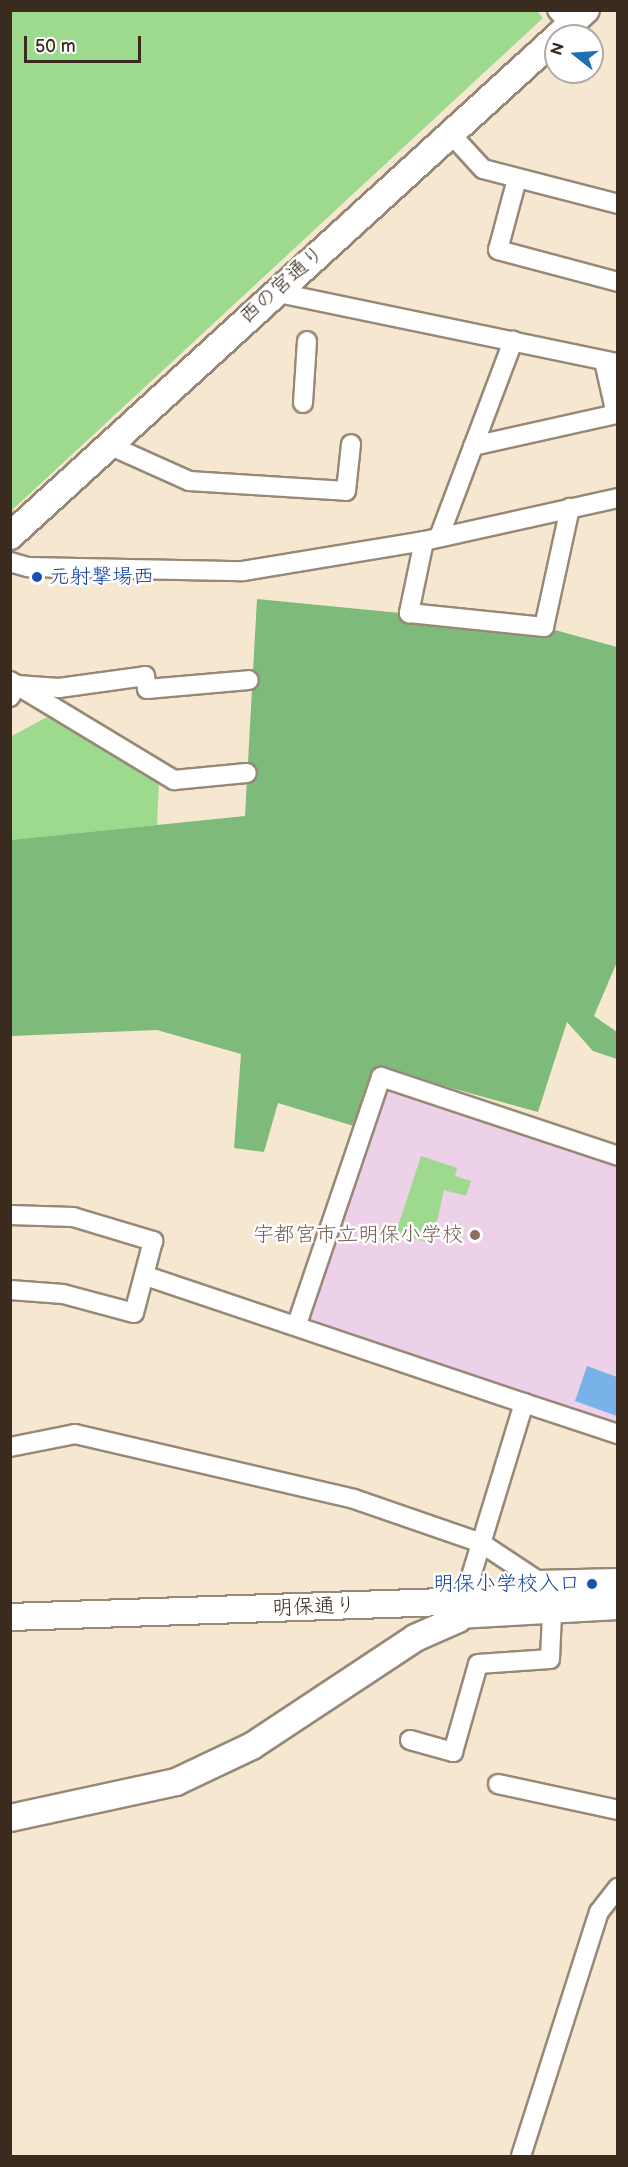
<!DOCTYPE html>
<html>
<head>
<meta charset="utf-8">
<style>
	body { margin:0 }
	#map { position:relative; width:628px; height:2167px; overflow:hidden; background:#f5e7d0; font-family:"Balsamiq Sans","Klee One",sans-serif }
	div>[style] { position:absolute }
	.built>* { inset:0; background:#edd1e9 }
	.green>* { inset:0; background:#9dda8e }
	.forest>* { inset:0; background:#7eba79 }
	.water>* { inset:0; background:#79b1e9 }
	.roads { filter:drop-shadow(2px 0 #988877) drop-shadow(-2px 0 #988877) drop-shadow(0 2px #988877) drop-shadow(0 -2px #988877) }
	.street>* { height:18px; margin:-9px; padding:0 9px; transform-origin:9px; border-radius:9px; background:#fff }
	.secondary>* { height:26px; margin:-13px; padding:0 13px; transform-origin:13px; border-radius:13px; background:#fff }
	.dots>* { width:16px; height:16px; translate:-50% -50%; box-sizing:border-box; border:3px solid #fff; border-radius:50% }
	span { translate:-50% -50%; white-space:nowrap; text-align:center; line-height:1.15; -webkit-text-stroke:5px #fff; paint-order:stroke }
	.street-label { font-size:21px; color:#3b2a1e }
	.transit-label { font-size:21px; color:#164399 }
	.left { translate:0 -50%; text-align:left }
	.right { translate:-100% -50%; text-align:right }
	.education-label { font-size:21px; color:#785e54 }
	.frame { position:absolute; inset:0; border:12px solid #3b2a1e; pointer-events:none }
	.north { position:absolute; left:544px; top:24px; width:60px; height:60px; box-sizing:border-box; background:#fff; border:2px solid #b1aaa5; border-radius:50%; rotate:287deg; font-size:16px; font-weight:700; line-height:24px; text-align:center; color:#3b2a1e }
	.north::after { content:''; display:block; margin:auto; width:21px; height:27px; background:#1f6fb2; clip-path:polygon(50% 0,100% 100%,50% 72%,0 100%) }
	.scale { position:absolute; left:24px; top:36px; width:117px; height:27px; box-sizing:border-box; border:3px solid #3b2a1e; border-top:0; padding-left:8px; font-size:18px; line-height:21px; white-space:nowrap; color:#3b2a1e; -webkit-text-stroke:4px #fff; paint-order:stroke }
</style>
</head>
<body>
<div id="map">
	<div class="built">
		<i style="clip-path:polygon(384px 1085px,617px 1156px,617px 1428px,309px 1323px,306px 1314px)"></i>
	</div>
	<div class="green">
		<i style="clip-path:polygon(11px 10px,536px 10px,543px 18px,11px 511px)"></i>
		<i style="clip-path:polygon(47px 717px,159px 782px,157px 825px,11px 840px,10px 737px)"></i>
		<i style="clip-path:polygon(421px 1156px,457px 1168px,455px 1176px,471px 1181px,466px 1196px,444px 1190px,432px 1244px,396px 1232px)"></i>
	</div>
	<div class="forest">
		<i style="clip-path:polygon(257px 599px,544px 627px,617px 647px,617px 962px,594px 1016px,617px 1032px,617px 1059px,593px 1051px,567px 1022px,538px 1112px,379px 1068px,357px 1127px,278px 1103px,264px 1152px,234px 1148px,241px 1054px,157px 1030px,11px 1036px,10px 840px,245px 816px)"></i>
	</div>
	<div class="water">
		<i style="clip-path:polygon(587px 1366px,617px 1377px,617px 1416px,575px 1401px)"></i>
	</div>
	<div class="roads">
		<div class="street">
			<i style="left:557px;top:10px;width:20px;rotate:49deg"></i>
			<i style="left:450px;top:133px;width:49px;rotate:47.5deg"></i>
			<i style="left:483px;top:169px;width:139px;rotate:14.5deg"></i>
			<i style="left:517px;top:179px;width:73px;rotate:105deg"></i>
			<i style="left:498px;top:250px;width:124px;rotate:14.9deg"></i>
			<i style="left:274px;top:292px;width:351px;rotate:11.7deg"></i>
			<i style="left:303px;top:403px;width:62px;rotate:-86.3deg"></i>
			<i style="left:109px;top:445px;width:88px;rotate:24.2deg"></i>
			<i style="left:189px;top:481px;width:157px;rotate:3.6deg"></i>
			<i style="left:346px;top:491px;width:47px;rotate:-83.9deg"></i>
			<i style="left:473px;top:446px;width:147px;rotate:-12.6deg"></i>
			<i style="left:616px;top:414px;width:54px;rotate:-102.8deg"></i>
			<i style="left:439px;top:537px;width:210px;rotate:-69.3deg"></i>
			<i style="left:424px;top:541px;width:74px;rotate:101.8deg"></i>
			<i style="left:409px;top:613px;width:136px;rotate:5.9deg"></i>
			<i style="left:544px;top:627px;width:122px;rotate:-77.7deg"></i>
			<i style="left:10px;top:562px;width:19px;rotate:16deg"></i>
			<i style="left:28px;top:567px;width:215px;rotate:1.1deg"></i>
			<i style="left:243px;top:571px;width:183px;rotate:-9.4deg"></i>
			<i style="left:424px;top:541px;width:199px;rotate:-12.5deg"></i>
			<i style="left:10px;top:681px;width:192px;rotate:31.1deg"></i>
			<i style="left:174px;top:780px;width:73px;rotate:-5.5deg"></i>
			<i style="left:10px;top:697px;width:14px;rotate:-60deg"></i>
			<i style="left:17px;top:685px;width:42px;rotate:4.1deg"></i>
			<i style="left:59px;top:688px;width:87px;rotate:-7.9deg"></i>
			<i style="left:145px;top:676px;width:13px;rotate:81deg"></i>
			<i style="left:147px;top:689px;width:102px;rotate:-5deg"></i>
			<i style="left:10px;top:1215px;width:63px;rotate:1.8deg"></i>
			<i style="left:73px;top:1217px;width:84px;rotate:16.7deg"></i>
			<i style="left:153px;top:1241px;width:74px;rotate:104.8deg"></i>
			<i style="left:134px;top:1313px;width:73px;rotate:-165deg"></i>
			<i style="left:63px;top:1294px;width:53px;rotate:-175.7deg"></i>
			<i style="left:146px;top:1276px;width:399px;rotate:18.6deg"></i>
			<i style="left:524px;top:1403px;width:209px;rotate:107deg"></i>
			<i style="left:297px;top:1324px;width:261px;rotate:-71.2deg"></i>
			<i style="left:381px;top:1077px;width:250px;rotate:18.4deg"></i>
			<i style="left:524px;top:1403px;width:99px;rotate:18.3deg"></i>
			<i style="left:10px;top:1447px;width:66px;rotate:-11.3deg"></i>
			<i style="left:75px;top:1434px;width:286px;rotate:13.1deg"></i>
			<i style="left:354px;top:1499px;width:134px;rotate:19.1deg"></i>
			<i style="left:481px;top:1543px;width:67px;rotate:33.5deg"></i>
			<i style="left:537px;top:1580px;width:81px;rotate:-1.4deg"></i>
			<i style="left:458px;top:1619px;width:160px;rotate:-3.2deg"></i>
			<i style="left:410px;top:1740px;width:45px;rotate:15.6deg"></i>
			<i style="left:453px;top:1752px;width:91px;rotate:-74.1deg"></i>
			<i style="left:478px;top:1664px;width:72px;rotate:-4deg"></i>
			<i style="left:550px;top:1659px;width:46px;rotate:-87.5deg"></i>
			<i style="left:498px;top:1784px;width:123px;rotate:12.2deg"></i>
			<i style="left:521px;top:2156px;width:256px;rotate:-72.3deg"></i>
			<i style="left:599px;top:1912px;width:31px;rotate:-52deg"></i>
		</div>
		<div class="secondary">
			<i style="left:558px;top:36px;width:38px;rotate:-43deg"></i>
			<i style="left:10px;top:536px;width:739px;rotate:-42.37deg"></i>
			<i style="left:10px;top:1617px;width:608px;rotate:-1.98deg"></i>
			<i style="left:10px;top:1818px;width:170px;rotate:-12.2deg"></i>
			<i style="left:176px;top:1782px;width:84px;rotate:-25.3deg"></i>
			<i style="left:252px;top:1746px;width:196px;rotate:-33.5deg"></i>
			<i style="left:415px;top:1638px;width:47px;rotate:-23.8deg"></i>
			<i style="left:458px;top:1619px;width:17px;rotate:-73deg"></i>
		</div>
	</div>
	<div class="dots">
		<i style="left:37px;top:577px;background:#1a4fb4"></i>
		<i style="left:475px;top:1235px;background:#8d6e63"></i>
		<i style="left:592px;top:1584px;background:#1a4fb4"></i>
	</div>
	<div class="street-label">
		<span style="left:282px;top:285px;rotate:-42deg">西の宮通り</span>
		<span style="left:314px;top:1607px;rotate:-2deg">明保通り</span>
	</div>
	<div class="transit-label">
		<span class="left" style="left:49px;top:577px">元射撃場西</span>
		<span class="right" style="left:580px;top:1584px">明保小学校入口</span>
	</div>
	<div class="education-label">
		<span class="right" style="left:463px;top:1235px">宇都宮市立明保小学校</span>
	</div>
	<div class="frame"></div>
	<div class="north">N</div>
	<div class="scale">50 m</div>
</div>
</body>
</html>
